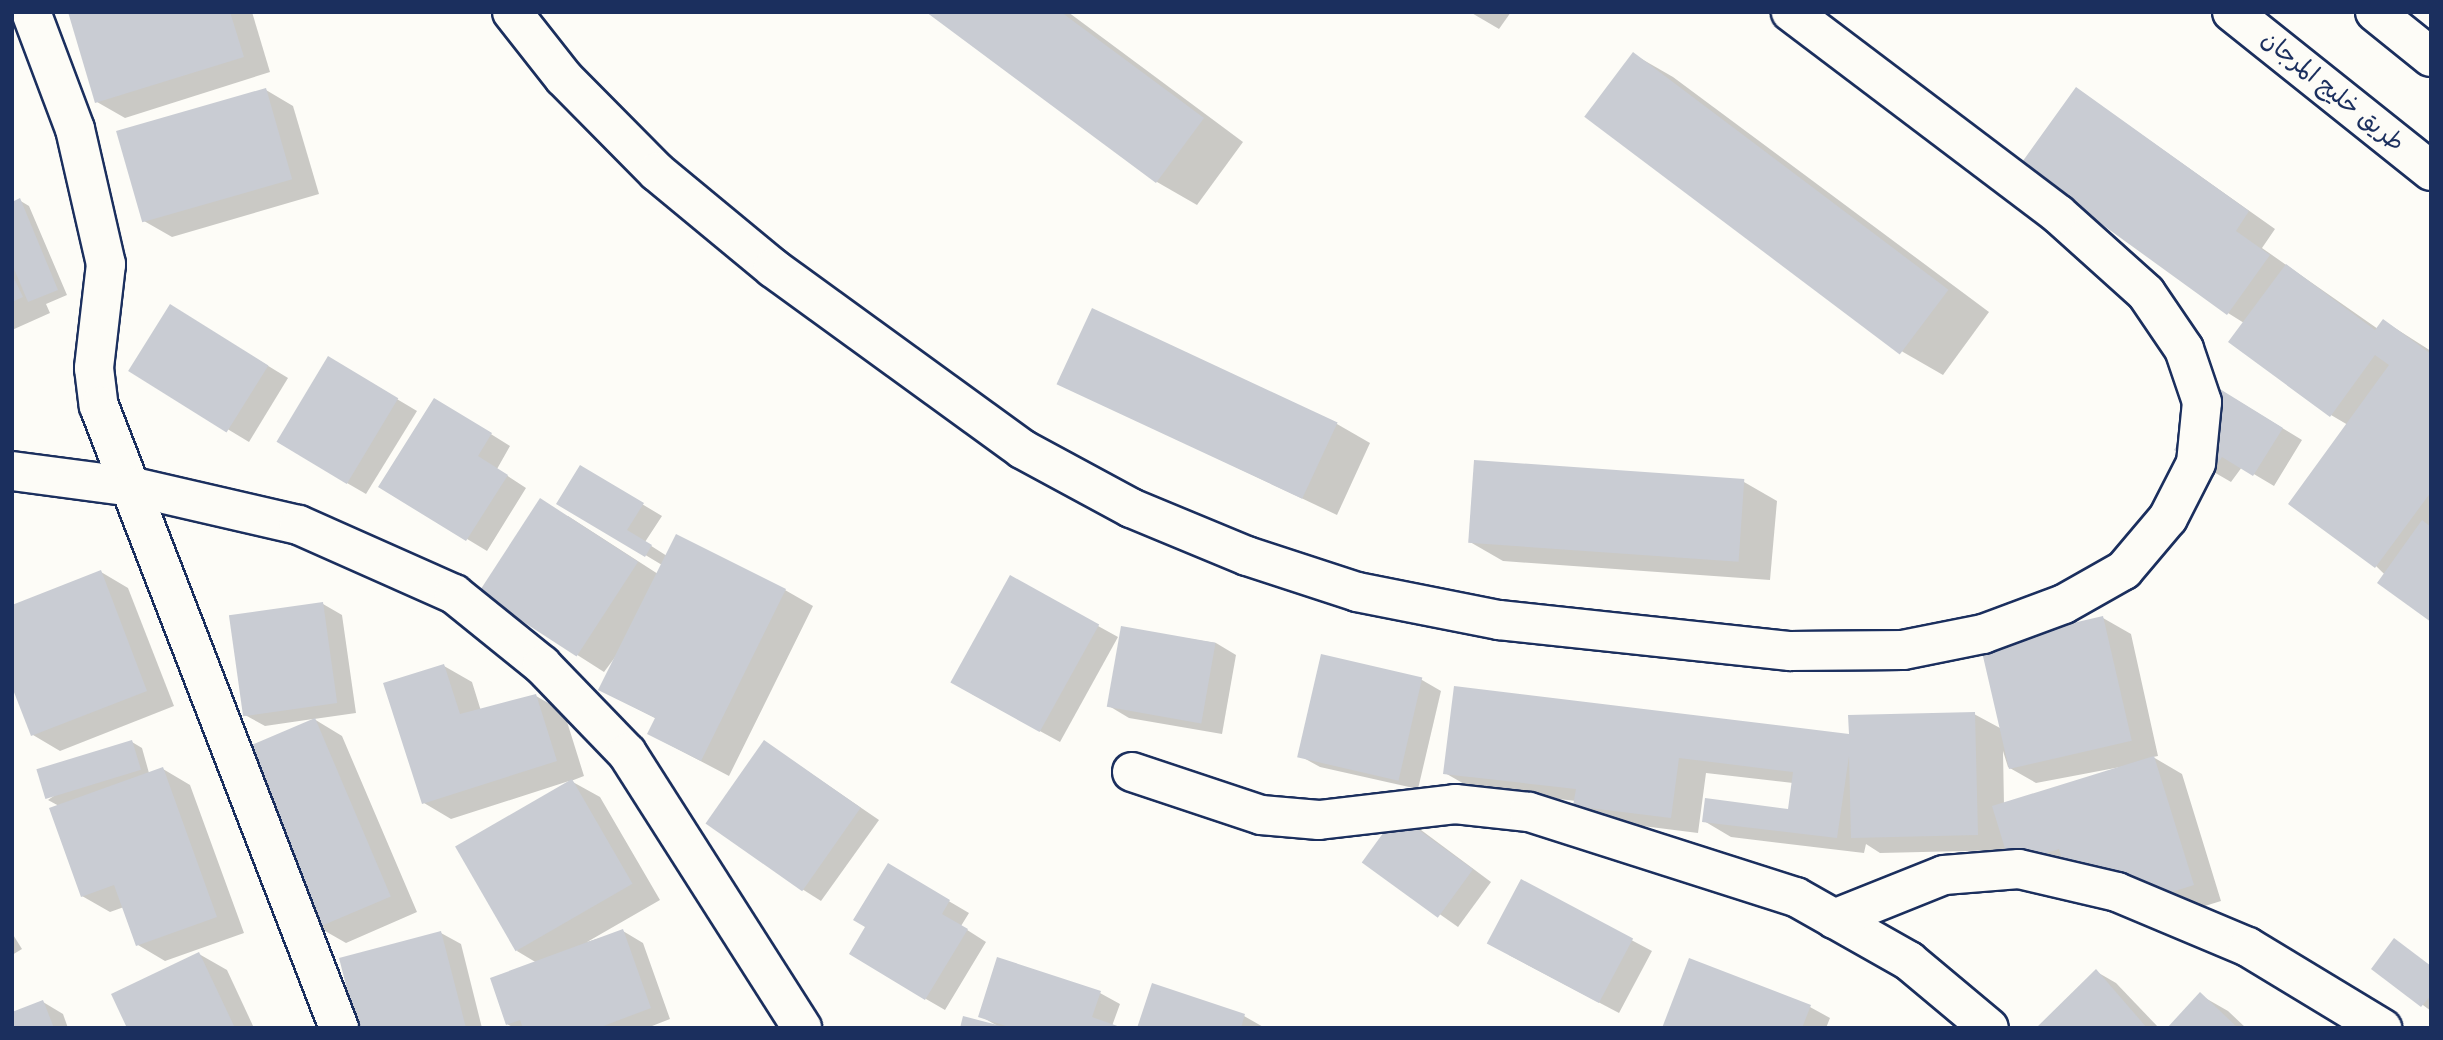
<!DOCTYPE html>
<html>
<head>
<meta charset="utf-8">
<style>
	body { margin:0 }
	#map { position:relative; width:2443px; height:1040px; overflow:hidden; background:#fdfcf7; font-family:Mynerve,"Playpen Sans Arabic",sans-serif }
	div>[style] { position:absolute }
	.shadow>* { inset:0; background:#0003 }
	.building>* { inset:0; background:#c9ccd3; transform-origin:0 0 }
	.roads { filter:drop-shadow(2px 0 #1b2f5e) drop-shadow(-2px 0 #1b2f5e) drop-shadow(0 2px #1b2f5e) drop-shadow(0 -2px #1b2f5e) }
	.street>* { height:38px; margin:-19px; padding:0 19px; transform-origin:19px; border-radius:19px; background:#fdfcf7 }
	.primary>* { height:38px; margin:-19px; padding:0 19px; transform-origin:19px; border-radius:19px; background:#fdfcf7 }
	span { translate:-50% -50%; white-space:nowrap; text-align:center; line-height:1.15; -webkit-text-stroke:6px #fdfcf7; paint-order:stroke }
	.street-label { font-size:24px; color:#1b2f5e }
	.frame { position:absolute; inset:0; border:14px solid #1b2f5e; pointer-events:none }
</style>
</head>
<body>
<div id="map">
	<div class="shadow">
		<i style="clip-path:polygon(69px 12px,252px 12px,270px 72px,125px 118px,97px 102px)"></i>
		<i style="clip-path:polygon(929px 12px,1068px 12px,1243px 142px,1197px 205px,1157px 182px)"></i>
		<i style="clip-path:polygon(1470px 12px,1511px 12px,1499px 29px)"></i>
		<i style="clip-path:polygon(1633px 54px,1673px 77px,1989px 312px,1943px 375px,1903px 352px,1586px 116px)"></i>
		<i style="clip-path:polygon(2077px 89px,2275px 229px,2262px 248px,2378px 329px,2384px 321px,2431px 351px,2431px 620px,2376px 566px,2348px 425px,2331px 415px,2244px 323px,2228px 313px)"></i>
		<i style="clip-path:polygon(266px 90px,293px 106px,319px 194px,172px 237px,144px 221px)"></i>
		<i style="clip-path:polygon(19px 200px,29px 206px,67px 295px,46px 304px,50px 313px,12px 330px,12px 203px)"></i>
		<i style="clip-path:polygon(190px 318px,288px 378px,249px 442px,131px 371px)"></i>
		<i style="clip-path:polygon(328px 358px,417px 411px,366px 494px,347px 483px)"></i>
		<i style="clip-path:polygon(1059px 383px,1337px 424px,1370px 443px,1337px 515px)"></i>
		<i style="clip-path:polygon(2235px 399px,2302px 440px,2274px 486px,2242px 467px,2231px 482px,2212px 471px)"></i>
		<i style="clip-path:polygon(454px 411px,510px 446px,497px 469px,526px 488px,487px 551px,381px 487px)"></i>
		<i style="clip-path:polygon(580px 467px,662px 516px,645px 542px,667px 556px,785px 590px,813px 606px,729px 776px,649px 734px,657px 719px,601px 690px,619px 652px,604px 672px,480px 593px,568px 516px,658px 574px,662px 565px,559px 503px)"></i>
		<i style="clip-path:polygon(1744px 482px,1777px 501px,1770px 580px,1503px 561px,1470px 542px)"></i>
		<i style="clip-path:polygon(101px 572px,128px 588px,174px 706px,60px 751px,33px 735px)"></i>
		<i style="clip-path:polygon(1011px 578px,1118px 637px,1060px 742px,972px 694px)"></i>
		<i style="clip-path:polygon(323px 604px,342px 615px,356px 713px,314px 719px,342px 736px,417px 912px,346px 943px,318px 927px,313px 719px,265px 726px,245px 715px)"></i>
		<i style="clip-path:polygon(evenodd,2103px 618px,2131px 634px,2158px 756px,2153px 757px,2182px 774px,2221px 901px,2147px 924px,2008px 850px,1880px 853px,1866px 844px,1864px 853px,1731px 837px,1704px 821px,1790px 811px,1793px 783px,1706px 773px,1698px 833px,1603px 821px,1575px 805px,1576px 801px,1473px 789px,1445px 773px,1850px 736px,1974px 714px,2000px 728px,2103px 618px,2003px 751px,2008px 767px,2036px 783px,2131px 765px,2004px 805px,2003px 751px)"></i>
		<i style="clip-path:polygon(1122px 628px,1216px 643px,1236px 655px,1222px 734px,1129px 718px,1109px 706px)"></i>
		<i style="clip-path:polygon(1323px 656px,1422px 680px,1441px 691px,1418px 789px,1320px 767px,1300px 756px)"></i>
		<i style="clip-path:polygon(444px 666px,472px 682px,481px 711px,536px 696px,564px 712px,584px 776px,571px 781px,600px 797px,660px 900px,587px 942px,623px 931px,643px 943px,670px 1019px,647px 1028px,514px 1028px,507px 1024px,537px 963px,517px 951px,569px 781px,451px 819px,424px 803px)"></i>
		<i style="clip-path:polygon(132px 742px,142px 748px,149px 773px,163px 769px,190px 785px,244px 933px,165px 961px,138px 945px,124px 907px,110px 912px,82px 896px,59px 806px,48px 800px)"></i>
		<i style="clip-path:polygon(765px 742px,879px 820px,821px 901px,802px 889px)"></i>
		<i style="clip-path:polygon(1417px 827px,1491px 882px,1458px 927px,1364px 861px)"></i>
		<i style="clip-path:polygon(889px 866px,969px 913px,961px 926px,986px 942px,945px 1010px,926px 999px,867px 927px)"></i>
		<i style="clip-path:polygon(1522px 882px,1652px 951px,1619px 1013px,1509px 955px)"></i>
		<i style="clip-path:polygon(12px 933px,22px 949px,12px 955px)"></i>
		<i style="clip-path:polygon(441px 933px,461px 944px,482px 1028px,359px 1028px)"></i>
		<i style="clip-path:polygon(199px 954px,227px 970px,254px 1028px,129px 1028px)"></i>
		<i style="clip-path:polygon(2431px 966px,2431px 1011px,2373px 968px)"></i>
		<i style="clip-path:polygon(2097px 972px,2116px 983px,2159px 1028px,2038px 1028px)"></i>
		<i style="clip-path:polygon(1100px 993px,1120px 1004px,1112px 1026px,1119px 1028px,962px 1028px,996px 1025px,980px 1016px)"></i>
		<i style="clip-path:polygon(2200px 995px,2228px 1011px,2246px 1028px,2169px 1028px)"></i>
		<i style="clip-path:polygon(43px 1002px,63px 1014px,68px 1028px,12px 1028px)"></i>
		<i style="clip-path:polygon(1810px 1007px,1830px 1018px,1826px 1028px,1664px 1028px)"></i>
		<i style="clip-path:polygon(1244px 1016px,1265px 1028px,1138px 1028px)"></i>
	</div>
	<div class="building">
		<i style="clip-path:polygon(68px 12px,230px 12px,244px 57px,95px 103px)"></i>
		<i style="clip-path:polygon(926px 12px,1061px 12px,1204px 118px,1156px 183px)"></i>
		<i style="left:1633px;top:52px;width:395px;height:81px;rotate:37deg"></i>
		<i style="clip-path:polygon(2076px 87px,2249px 211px,2236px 231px,2270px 255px,2227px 315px,2020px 165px)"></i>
		<i style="left:266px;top:88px;width:95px;height:156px;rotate:74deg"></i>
		<i style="clip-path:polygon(20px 198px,58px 290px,28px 302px,12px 264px,12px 202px)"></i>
		<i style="clip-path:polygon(2286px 264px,2375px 330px,2383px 319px,2431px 354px,2431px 492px,2375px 568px,2288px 504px,2389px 365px,2375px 355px,2330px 417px,2228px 342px)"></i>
		<i style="clip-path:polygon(12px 274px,23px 297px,12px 302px)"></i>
		<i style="left:170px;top:304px;width:116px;height:79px;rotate:32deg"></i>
		<i style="left:1092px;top:308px;width:271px;height:84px;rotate:25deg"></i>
		<i style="left:328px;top:356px;width:82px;height:100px;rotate:31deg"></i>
		<i style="clip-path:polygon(2215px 386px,2283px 428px,2253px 476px,2222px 457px,2211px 473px,2174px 450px)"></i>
		<i style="clip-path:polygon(434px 398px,492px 433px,478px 456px,508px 475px,466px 541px,378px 487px)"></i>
		<i style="left:1474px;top:460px;width:271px;height:83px;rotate:4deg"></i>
		<i style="clip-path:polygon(580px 465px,644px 503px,627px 530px,652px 545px,645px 557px,556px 504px)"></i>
		<i style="left:540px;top:498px;width:117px;height:113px;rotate:33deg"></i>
		<i style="clip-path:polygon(2422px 520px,2431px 527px,2431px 622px,2377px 583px)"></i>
		<i style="clip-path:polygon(676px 534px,786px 589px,701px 761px,647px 734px,655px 718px,598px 690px)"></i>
		<i style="clip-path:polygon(101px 570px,147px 691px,31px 736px,12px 687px,12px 605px)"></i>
		<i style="left:1010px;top:575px;width:102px;height:123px;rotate:29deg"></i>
		<i style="left:323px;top:602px;width:102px;height:95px;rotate:82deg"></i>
		<i style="left:2103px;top:616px;width:128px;height:126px;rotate:77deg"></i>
		<i style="left:1121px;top:626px;width:96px;height:82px;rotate:10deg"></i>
		<i style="left:1321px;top:654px;width:104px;height:106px;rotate:13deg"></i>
		<i style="clip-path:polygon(444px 664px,460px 714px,536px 694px,557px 761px,422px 804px,383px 683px)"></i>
		<i style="clip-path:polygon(1454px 686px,1849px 734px,1848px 715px,1975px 712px,1978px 835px,1851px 838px,1849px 756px,1837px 838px,1702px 822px,1705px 798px,1788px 809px,1793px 772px,1679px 758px,1671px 818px,1573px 806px,1576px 789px,1443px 774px)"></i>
		<i style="left:315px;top:718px;width:194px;height:82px;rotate:67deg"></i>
		<i style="left:132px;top:740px;width:31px;height:100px;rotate:73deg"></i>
		<i style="left:764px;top:740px;width:118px;height:102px;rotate:35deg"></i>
		<i style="clip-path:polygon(2154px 756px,2194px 885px,2118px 909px,2106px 869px,2068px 881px,2059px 849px,2010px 865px,1992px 806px)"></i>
		<i style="clip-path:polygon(163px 767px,217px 917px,136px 946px,114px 885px,81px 897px,49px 808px)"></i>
		<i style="left:572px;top:779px;width:121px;height:135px;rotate:60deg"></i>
		<i style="left:1397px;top:814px;width:94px;height:60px;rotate:36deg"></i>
		<i style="clip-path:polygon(888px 863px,950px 900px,942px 914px,968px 929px,925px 1000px,849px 954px,865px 927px,853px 920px)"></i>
		<i style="left:1521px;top:879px;width:127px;height:73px;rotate:28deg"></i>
		<i style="clip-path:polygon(623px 929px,651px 1008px,598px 1028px,523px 1028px,520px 1020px,506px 1025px,490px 978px)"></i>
		<i style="clip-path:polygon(441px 931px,466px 1028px,357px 1028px,339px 958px)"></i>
		<i style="clip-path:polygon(2394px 938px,2431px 966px,2431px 995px,2421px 1007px,2371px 969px)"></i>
		<i style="clip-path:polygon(199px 952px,235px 1028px,127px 1028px,111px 994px)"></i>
		<i style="clip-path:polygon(997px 957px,1101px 991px,1092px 1017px,1123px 1028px,1012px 1028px,978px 1017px)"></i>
		<i style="clip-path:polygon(1689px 958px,1811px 1005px,1802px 1028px,1662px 1028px)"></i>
		<i style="clip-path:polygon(2096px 969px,2147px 1028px,2036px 1028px)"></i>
		<i style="clip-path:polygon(1152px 983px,1245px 1014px,1241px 1028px,1137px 1028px)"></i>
		<i style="clip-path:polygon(2200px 992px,2238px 1028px,2167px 1028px)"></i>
		<i style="clip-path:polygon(43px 1000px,54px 1028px,12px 1028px,12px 1012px)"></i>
		<i style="clip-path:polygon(963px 1016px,1005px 1027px,1005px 1028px,960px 1028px)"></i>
	</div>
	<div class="roads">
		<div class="street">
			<i style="left:31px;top:12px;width:125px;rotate:69.4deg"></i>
			<i style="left:75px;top:129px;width:139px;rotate:77.1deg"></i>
			<i style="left:106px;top:264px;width:105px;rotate:96.6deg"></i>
			<i style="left:94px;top:368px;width:38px;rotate:83deg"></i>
			<i style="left:99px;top:406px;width:667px;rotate:68.9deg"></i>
			<i style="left:512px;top:12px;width:84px;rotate:51.8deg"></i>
			<i style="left:564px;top:78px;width:132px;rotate:45.3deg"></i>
			<i style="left:657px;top:172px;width:151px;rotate:39.6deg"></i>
			<i style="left:773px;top:268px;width:308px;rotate:36deg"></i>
			<i style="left:1022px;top:449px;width:124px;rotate:28.4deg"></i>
			<i style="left:1131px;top:508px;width:126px;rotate:22.5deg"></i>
			<i style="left:1247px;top:556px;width:116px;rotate:18.1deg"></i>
			<i style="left:1357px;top:592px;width:145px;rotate:11.2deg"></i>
			<i style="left:1499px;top:620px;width:293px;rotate:6.1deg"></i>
			<i style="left:1790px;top:651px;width:113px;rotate:-0.5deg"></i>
			<i style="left:1903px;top:650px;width:82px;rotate:-11.3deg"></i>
			<i style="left:1983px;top:634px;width:86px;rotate:-20.3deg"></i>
			<i style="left:2064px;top:604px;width:69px;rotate:-29.5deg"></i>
			<i style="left:2124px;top:570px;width:68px;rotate:-49.8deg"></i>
			<i style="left:2168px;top:518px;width:62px;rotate:-63deg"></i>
			<i style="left:2196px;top:463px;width:61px;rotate:-84.4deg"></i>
			<i style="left:2202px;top:402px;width:56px;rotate:-108.8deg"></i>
			<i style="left:2184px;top:349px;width:68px;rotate:-124.2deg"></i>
			<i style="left:2146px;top:293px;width:118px;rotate:-138.1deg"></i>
			<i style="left:2058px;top:214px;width:335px;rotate:-142.9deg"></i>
			<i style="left:12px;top:471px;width:123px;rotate:7.5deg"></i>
			<i style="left:134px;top:487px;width:169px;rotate:13deg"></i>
			<i style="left:299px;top:525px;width:170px;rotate:24deg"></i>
			<i style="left:454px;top:594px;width:113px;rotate:38.9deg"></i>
			<i style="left:542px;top:665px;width:122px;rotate:46deg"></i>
			<i style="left:627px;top:753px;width:326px;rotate:57.5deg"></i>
			<i style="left:1132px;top:772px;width:136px;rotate:18.4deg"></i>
			<i style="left:1261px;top:815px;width:58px;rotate:4.9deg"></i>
			<i style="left:1319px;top:820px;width:137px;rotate:-6.7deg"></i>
			<i style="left:1455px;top:804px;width:74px;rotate:6.2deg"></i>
			<i style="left:1529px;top:812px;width:280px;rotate:17.7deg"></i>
			<i style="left:1796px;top:897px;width:130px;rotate:29.5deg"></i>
			<i style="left:1909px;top:961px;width:104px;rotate:39.9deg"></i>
			<i style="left:1834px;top:919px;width:118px;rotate:-21.8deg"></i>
			<i style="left:1944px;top:875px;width:75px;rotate:-4.6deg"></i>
			<i style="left:2019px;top:869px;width:101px;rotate:13.2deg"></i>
			<i style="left:2117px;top:892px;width:142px;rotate:22.8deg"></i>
			<i style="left:2248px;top:947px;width:157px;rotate:31.2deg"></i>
		</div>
		<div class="primary">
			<i style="left:2232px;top:12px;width:255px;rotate:38.6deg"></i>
			<i style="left:2375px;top:12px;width:72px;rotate:38.8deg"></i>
		</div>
	</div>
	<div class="street-label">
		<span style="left:2332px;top:92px;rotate:39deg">طريق خليج المرجان</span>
	</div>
	<div class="frame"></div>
</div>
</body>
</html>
